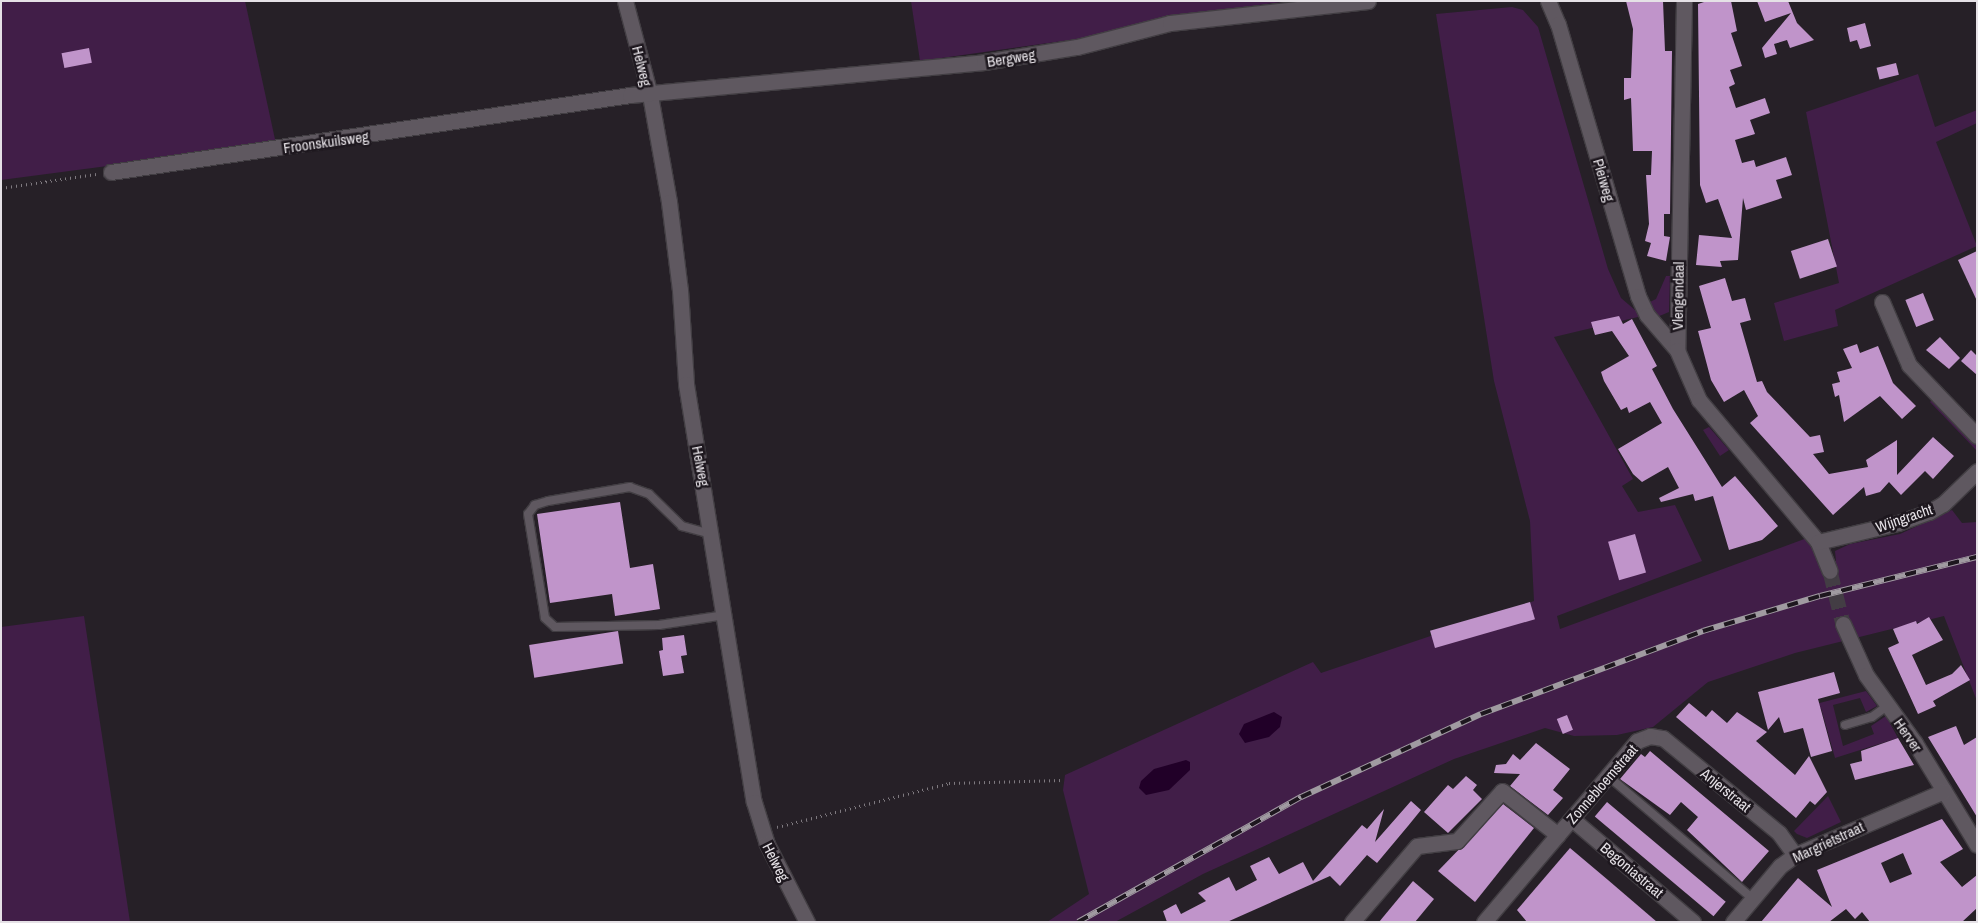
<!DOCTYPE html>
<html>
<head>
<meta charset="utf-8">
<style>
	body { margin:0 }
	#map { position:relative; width:1978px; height:923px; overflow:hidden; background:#262027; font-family:"Archivo Narrow",sans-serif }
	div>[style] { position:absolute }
	.green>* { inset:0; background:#411e48 }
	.water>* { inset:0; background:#210028 }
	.building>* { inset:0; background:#c094ca; transform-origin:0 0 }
	.street-tunnel>* { height:15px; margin-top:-7.5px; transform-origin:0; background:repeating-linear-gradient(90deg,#433d44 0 15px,transparent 0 23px) }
	.path>* { height:2.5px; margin-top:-1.25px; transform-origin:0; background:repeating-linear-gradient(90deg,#7e797f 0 1px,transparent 0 5px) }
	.roads { filter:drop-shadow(1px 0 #423e43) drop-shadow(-1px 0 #423e43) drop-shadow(0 1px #423e43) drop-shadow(0 -1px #423e43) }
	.lane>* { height:8px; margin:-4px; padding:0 4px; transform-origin:4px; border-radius:4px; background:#5f5860 }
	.street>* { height:15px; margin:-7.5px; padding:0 7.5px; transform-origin:7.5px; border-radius:7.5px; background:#5f5860 }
	.rail>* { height:5.5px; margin-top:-2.75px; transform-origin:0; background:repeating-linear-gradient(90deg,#1d171e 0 11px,#a09ba1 0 22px); box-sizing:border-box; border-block:1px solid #a09ba1 }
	span { translate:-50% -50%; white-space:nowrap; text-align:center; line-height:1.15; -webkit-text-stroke:5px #1d171e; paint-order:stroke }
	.street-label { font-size:15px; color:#e5e1e6 }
	.frame { position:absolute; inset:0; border:2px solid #e5e1e6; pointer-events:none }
</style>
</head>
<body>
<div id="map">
	<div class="green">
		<i style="clip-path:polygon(1px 1px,245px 1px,276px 144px,1px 180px)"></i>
		<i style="clip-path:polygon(911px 1px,1289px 1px,1158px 19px,1084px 38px,920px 61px)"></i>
		<i style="clip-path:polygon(1512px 7px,1523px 10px,1538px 27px,1608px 269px,1621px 298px,1642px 316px,1554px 337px,1633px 479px,1622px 486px,1638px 512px,1675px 505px,1702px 561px,1557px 616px,1560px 629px,1807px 538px,1823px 563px,1836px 561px,1835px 551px,1850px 544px,1900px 534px,1952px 510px,1962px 523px,1977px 522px,1977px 701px,1944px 616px,1795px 653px,1708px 682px,1653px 727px,1617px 735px,1574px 736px,1545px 728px,1454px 759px,1203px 874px,1115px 922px,1047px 922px,1089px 894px,1063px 790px,1065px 775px,1313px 662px,1321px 673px,1534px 601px,1530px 521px,1494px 381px,1436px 14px)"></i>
		<i style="clip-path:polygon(1918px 74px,1935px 127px,1977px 110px,1977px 123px,1936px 142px,1977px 246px,1835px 310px,1838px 326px,1784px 341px,1774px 303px,1839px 283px,1806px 112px)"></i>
		<i style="clip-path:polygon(1666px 276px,1670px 276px,1669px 312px,1657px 317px,1648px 303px,1656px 299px)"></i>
		<i style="clip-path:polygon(1932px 400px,1977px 446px,1977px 451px,1930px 402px)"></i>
		<i style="clip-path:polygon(1709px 427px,1729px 450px,1720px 456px,1703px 430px)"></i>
		<i style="clip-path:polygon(84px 616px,130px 922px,1px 922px,1px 627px)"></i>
		<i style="clip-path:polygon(1866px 691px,1877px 706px,1866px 712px,1860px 698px,1833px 705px,1843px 746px,1874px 734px,1871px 726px,1886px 716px,1898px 738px,1835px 758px,1821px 708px,1804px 707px)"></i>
		<i style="clip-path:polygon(1828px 796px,1841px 822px,1807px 838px,1797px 834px,1794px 831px)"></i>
	</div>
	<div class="water">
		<i style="clip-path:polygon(1274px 712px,1282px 717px,1280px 727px,1269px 737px,1245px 743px,1239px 734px,1244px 724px)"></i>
		<i style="clip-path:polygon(1186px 760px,1190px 762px,1190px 770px,1169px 790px,1146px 795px,1139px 788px,1141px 781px,1154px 769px)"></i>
	</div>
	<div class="building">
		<i style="clip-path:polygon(1626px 1px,1663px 1px,1665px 51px,1672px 51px,1670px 214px,1664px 214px,1664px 236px,1670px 237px,1666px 261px,1647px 256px,1651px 243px,1645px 241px,1649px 224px,1646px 175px,1651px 175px,1652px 151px,1633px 151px,1631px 98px,1624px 100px,1624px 78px,1631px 78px,1633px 29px)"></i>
		<i style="clip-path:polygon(1707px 1px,1731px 1px,1737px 31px,1731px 33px,1742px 66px,1730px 70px,1735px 84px,1729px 87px,1736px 108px,1765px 98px,1770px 113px,1750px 120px,1755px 134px,1735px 140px,1742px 163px,1754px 160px,1756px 167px,1786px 157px,1792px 175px,1776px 180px,1782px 198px,1746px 210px,1743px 198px,1738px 260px,1720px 261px,1722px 267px,1696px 265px,1699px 235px,1732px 238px,1718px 199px,1706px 203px,1700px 185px,1698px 4px)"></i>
		<i style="clip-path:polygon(1757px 1px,1788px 1px,1797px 23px,1814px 40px,1790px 48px,1787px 40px,1774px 44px,1777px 54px,1765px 58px,1762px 48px,1791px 13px,1765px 22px)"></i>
		<i style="clip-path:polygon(1865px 23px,1871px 46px,1860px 49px,1857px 40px,1850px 42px,1847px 28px)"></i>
		<i style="left:89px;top:48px;width:15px;height:28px;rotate:79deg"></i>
		<i style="left:1896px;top:63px;width:12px;height:20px;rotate:76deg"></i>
		<i style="left:1828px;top:239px;width:29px;height:39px;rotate:72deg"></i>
		<i style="clip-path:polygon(1977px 251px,1977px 301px,1958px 260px)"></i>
		<i style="clip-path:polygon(1725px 278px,1732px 301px,1745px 298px,1751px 320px,1740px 323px,1757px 382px,1762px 381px,1767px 392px,1810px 437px,1820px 435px,1824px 452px,1813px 454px,1829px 474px,1868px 467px,1866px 460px,1897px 440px,1897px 475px,1933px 437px,1954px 456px,1933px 479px,1925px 471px,1901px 495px,1889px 482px,1880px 492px,1866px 496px,1864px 487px,1833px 515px,1750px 423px,1758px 416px,1744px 390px,1724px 402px,1711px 380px,1698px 331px,1711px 328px,1699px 286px)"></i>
		<i style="left:1923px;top:293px;width:29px;height:19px;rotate:68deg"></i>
		<i style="clip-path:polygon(1619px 316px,1623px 324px,1632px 319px,1657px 366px,1652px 369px,1673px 409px,1722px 487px,1735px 476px,1778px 526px,1762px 540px,1729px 550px,1713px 496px,1695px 501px,1693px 494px,1661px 502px,1659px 498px,1679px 488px,1668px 467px,1642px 482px,1633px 474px,1618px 449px,1662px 423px,1650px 402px,1629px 413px,1627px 407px,1621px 410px,1604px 381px,1601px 372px,1629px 356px,1612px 331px,1595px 335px,1591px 322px)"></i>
		<i style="clip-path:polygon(1940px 337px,1960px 358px,1949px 369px,1926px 350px)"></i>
		<i style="clip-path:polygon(1857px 344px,1860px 353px,1878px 346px,1893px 383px,1916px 406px,1902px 419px,1880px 396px,1844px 422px,1839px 395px,1835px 397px,1832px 384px,1840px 382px,1837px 372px,1852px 368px,1843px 349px)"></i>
		<i style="clip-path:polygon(1971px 350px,1977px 356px,1977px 375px,1961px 361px)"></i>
		<i style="clip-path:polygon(620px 502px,630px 568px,653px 564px,660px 609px,615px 616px,612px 594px,550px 603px,537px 514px)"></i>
		<i style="left:1635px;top:534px;width:40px;height:28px;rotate:74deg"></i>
		<i style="left:1530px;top:602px;width:18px;height:104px;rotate:74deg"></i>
		<i style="clip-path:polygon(1929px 617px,1943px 640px,1912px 655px,1926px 685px,1952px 674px,1961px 665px,1970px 680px,1933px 701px,1936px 706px,1918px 714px,1888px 648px,1899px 643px,1893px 629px,1916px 621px,1917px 624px)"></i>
		<i style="left:618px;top:631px;width:33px;height:90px;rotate:81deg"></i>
		<i style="clip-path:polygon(684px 635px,687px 655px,681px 656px,684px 673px,663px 676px,659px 651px,663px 650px,662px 638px)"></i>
		<i style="clip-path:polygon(1834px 672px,1840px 693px,1818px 699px,1832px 751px,1811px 757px,1803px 728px,1784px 733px,1779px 717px,1768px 730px,1758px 692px)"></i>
		<i style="clip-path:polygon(1689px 703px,1706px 717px,1712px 710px,1727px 723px,1737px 712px,1767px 732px,1756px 741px,1795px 775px,1809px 756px,1827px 792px,1815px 805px,1810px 801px,1796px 818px,1676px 717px)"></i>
		<i style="left:1567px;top:715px;width:16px;height:11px;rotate:68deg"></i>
		<i style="clip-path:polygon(1956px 726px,1964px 745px,1977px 737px,1977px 817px,1928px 737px)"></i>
		<i style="clip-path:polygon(1898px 738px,1914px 765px,1855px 780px,1850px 764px,1862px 761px,1861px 751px)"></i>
		<i style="clip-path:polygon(1536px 743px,1570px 769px,1553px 790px,1563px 798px,1548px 815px,1510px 786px,1520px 774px,1494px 773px,1496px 765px,1506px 764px,1513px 754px,1520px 760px)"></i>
		<i style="clip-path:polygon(1650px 751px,1769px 851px,1742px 882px,1687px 830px,1698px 817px,1681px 802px,1670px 815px,1620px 779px,1641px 754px,1645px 757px)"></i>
		<i style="clip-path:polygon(1466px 776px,1477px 785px,1473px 790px,1482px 799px,1448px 833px,1424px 812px,1448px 785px,1453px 789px)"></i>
		<i style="clip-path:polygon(1411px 801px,1421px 810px,1408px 826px,1377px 863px,1367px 855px,1340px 886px,1330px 876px,1227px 922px,1167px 922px,1163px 911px,1176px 904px,1181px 914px,1206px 901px,1198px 893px,1229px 877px,1236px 891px,1257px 880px,1250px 866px,1269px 857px,1279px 874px,1303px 862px,1313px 881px,1362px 825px,1367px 829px,1384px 809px,1375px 842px)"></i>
		<i style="left:1607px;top:802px;width:155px;height:19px;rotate:40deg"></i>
		<i style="clip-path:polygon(1503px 804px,1534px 828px,1475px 902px,1438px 871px)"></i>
		<i style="clip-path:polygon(evenodd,1942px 819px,1963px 849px,1940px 862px,1962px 887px,1977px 875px,1977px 908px,1962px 922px,1870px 922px,1862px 912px,1855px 919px,1846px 909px,1829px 922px,1761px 922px,1798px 878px,1832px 907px,1817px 870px,1942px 819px,1903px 853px,1912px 874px,1890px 883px,1881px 863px,1903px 853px)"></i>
		<i style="clip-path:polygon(1570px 848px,1608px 880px,1657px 922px,1527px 922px,1517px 910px)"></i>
		<i style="clip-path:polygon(1413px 881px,1434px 899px,1415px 922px,1379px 922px)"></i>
	</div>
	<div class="street-tunnel">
		<i style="left:1830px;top:571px;width:55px;rotate:76.2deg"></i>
	</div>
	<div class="path">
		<i style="left:1px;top:188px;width:96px;rotate:-8.4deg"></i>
		<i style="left:777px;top:827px;width:178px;rotate:-14.3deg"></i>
		<i style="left:949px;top:783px;width:114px;rotate:-1.5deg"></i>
	</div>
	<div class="roads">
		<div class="lane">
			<i style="left:711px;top:534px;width:30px;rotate:-165deg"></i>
			<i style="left:682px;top:526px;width:46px;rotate:-135.9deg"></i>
			<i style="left:649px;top:494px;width:20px;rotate:-160deg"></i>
			<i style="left:630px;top:487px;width:83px;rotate:170.3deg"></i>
			<i style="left:548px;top:501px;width:14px;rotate:163deg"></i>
			<i style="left:535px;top:505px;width:11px;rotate:128deg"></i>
			<i style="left:528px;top:514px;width:105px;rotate:80.7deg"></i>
			<i style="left:545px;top:618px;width:13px;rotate:42deg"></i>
			<i style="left:555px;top:627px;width:104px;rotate:-1.1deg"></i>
			<i style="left:659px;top:625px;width:67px;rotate:-8.6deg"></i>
			<i style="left:1845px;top:725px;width:28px;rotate:-17deg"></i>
			<i style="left:1872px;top:717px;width:19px;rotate:-36deg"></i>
			<i style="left:1608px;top:776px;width:190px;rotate:40.3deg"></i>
		</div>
		<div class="street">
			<i style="left:625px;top:1px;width:97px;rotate:75.1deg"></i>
			<i style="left:650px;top:95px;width:109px;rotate:79.9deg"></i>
			<i style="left:669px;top:202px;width:89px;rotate:82.9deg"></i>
			<i style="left:680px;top:290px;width:94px;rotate:86.3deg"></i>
			<i style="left:686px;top:384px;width:423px;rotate:80.8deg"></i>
			<i style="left:754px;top:802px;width:44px;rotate:72.8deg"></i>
			<i style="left:767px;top:844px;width:88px;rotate:62.9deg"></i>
			<i style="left:1548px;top:1px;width:25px;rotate:67deg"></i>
			<i style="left:1558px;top:24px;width:284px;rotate:73.6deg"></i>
			<i style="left:1638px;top:296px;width:21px;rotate:65deg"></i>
			<i style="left:1647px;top:315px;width:46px;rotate:49.4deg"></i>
			<i style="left:1684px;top:1px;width:349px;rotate:91.1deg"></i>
			<i style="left:1677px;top:350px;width:55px;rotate:66.3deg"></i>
			<i style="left:1699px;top:400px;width:185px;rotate:50deg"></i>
			<i style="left:1818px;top:542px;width:31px;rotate:68deg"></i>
			<i style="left:111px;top:172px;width:525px;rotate:-8.44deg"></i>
			<i style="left:630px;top:95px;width:356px;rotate:-5.3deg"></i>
			<i style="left:984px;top:62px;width:94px;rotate:-9.2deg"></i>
			<i style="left:1077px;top:47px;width:96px;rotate:-14.5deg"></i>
			<i style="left:1170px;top:23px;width:199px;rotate:-6.3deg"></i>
			<i style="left:1882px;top:302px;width:69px;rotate:66.8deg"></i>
			<i style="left:1909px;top:365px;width:98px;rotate:46.2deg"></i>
			<i style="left:1818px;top:542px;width:82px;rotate:-13.4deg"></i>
			<i style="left:1898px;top:523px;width:33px;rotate:-20deg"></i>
			<i style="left:1929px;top:512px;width:16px;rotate:-30deg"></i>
			<i style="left:1943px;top:504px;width:47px;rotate:-44.1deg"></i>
			<i style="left:1843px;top:624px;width:56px;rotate:65.7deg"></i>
			<i style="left:1866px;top:675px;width:84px;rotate:54.2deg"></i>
			<i style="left:1915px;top:743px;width:119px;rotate:58.7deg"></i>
			<i style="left:1572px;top:819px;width:159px;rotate:40.4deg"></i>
			<i style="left:1352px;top:922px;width:100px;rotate:-49.5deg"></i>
			<i style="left:1417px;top:846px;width:40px;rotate:-7.1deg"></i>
			<i style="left:1457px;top:841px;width:67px;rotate:-48deg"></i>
			<i style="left:1502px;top:791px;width:71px;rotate:38.2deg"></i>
			<i style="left:1484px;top:922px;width:237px;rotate:-49.8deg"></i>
			<i style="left:1637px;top:741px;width:14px;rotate:-21deg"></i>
			<i style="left:1650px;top:736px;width:13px;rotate:9deg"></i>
			<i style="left:1663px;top:738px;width:150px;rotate:39.3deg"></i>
			<i style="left:1779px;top:833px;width:27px;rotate:54deg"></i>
			<i style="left:1733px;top:922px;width:73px;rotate:-50deg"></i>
			<i style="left:1780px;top:866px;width:19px;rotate:-36deg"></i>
			<i style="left:1795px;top:855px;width:162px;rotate:-23.2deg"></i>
		</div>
	</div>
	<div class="rail">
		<i style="left:1078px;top:922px;width:256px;rotate:-29.3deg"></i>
		<i style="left:1301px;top:797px;width:198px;rotate:-24.8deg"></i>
		<i style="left:1481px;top:714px;width:237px;rotate:-20.5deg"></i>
		<i style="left:1703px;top:631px;width:122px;rotate:-16.7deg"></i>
		<i style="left:1820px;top:596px;width:162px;rotate:-14deg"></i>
	</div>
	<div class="street-label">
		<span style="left:1011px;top:58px;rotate:-9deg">Bergweg</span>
		<span style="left:642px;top:66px;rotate:76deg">Helweg</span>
		<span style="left:326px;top:142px;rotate:-8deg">Froonskuilsweg</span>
		<span style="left:1604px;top:180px;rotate:74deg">Pleiweg</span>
		<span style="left:1678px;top:296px;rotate:-89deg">Vlengendaal</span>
		<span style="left:701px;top:466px;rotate:79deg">Helweg</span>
		<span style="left:1904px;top:518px;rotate:-19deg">Wijngracht</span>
		<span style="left:1908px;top:735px;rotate:55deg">Herver</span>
		<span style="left:1602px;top:784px;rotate:-49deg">Zonnebloemstraat</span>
		<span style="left:1726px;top:790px;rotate:39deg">Anjerstraat</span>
		<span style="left:1828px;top:842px;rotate:-25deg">Margrietstraat</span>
		<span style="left:776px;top:862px;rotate:63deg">Helweg</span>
		<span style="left:1632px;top:870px;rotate:40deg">Begoniastraat</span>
	</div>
	<div class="frame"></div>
</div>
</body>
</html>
